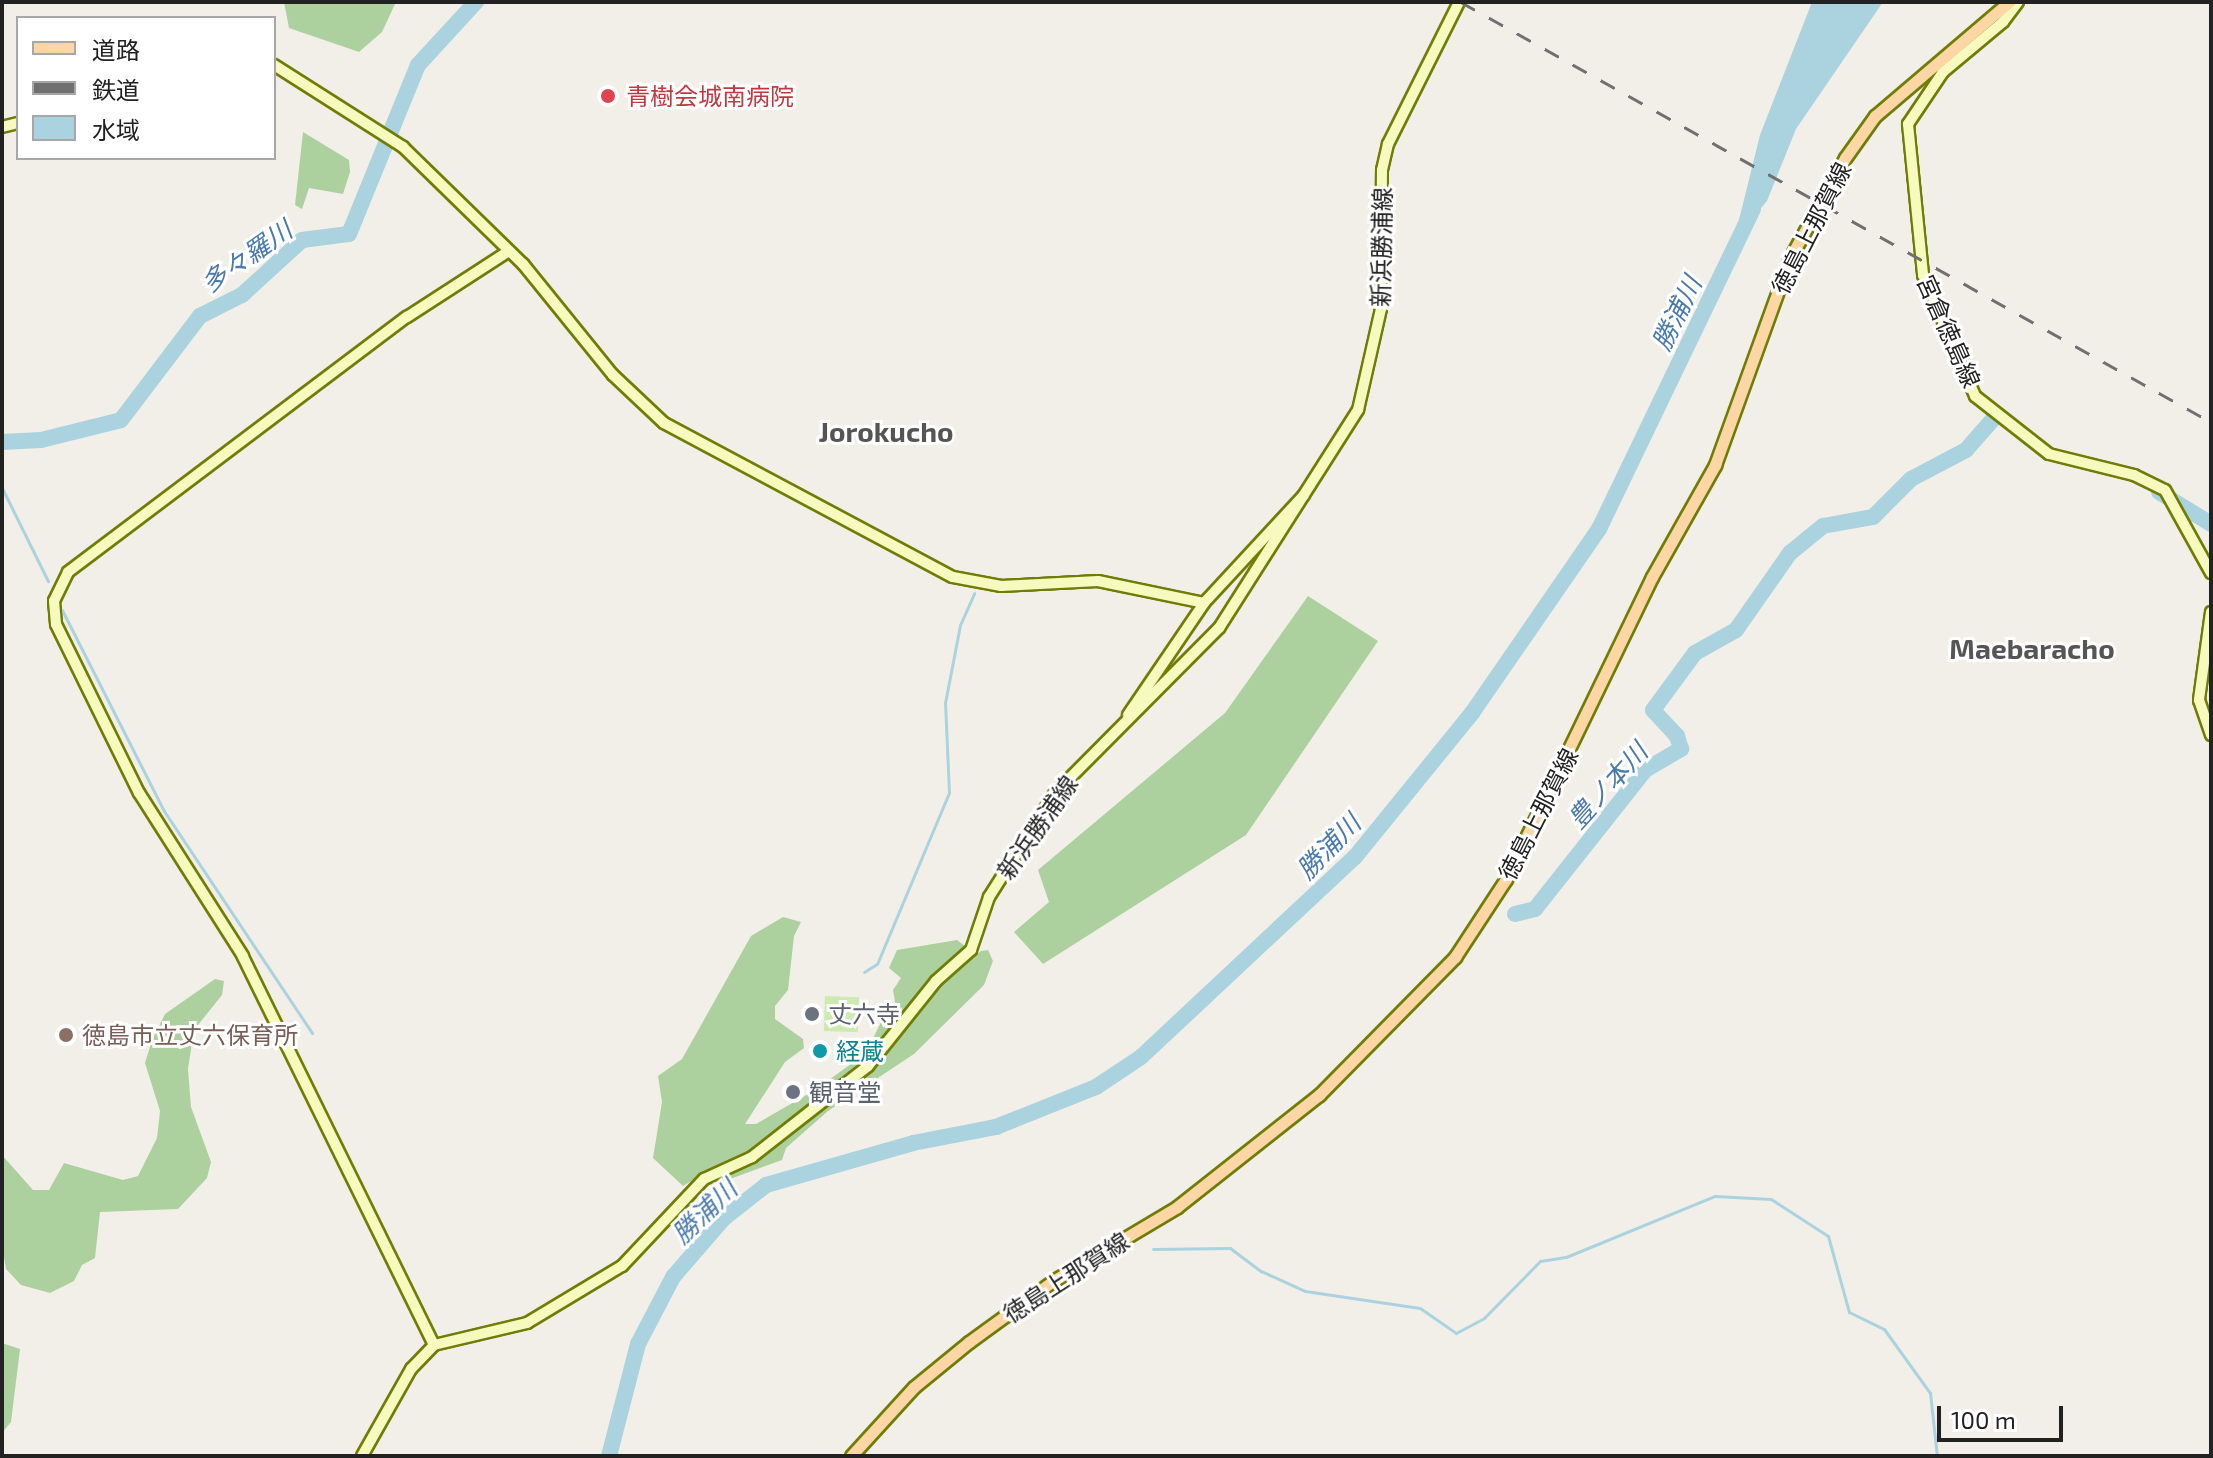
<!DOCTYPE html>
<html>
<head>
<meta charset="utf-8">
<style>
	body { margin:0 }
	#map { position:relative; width:2213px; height:1458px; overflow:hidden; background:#f2efe9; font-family:"Exo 2","Noto Sans JP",sans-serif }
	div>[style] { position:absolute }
	.grass>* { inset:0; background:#cdebb0; transform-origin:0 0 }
	.forest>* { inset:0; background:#add19e }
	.water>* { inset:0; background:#aad3df }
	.stream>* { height:3px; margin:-1.5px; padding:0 1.5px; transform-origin:1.5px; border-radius:1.5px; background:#aad3df }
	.river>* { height:16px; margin:-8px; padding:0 8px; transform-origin:8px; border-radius:8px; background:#aad3df }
	.roads { filter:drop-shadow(2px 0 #707d05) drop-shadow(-2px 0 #707d05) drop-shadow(0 2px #707d05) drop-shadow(0 -2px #707d05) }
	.secondary>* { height:10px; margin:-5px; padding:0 5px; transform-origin:5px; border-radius:5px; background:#f7fabf }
	.primary>* { height:11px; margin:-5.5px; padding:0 5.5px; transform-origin:5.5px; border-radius:5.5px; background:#fcd6a4 }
	.rail>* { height:3px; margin-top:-1.5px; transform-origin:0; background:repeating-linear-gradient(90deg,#707070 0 16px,transparent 0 32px) }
	.dots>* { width:22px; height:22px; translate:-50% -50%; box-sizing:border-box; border:4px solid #fff; border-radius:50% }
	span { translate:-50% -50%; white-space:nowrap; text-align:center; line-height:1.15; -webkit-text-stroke:6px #fff; paint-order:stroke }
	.health-label { font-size:24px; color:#be3a42 }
	.left { translate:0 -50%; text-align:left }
	.street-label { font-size:24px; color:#222 }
	.worship-label { font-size:24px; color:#5b616d }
	.education-label { font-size:24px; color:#785e54 }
	.culture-label { font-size:24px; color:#0d838f }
	.water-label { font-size:26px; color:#4a7aab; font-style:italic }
	.quarter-label { font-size:28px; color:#555; font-weight:700 }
	.frame { position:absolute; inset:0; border:4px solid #222; pointer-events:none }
	.legend { position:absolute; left:16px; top:16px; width:260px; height:144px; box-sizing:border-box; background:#fff; border:2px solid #a7a7a7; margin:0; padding:10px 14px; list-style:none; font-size:24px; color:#222 }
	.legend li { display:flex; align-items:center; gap:16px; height:40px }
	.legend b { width:40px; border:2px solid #a7a7a7 }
	.scale { position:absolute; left:1937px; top:1406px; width:126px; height:36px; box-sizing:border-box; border:4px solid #222; border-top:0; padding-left:10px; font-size:24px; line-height:28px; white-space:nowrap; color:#222; -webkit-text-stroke:6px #fff; paint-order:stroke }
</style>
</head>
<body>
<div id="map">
	<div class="grass">
		<i style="left:825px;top:996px;width:34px;height:35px;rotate:2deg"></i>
	</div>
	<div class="forest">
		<i style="clip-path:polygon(284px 2px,396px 2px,382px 32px,359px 52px,289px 28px)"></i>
		<i style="clip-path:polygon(303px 132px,349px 160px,350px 172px,343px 194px,309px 188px,302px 209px,295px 205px)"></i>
		<i style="clip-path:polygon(1308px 596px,1378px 641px,1246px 835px,1043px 964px,1014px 932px,1049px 902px,1038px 870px,1225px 713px)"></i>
		<i style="clip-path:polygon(783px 917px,801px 922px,794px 936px,788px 990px,775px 1006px,775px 1019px,803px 1039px,804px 1048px,785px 1062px,745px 1124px,756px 1124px,815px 1090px,866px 1053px,882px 1020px,897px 1013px,893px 990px,901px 978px,889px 968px,897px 950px,957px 940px,965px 946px,955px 955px,960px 967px,981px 951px,988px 950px,993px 961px,984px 985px,914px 1054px,828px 1111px,786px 1148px,782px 1160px,711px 1186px,707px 1172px,683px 1186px,653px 1158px,662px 1102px,658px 1076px,682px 1059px,751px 936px)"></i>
		<i style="clip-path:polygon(215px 979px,224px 981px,222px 995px,194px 1030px,188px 1069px,191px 1107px,211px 1162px,207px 1178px,178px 1209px,100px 1212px,95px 1258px,82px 1265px,74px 1281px,50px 1293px,21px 1285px,6px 1269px,2px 1244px,2px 1155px,33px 1190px,49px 1190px,64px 1163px,123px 1180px,138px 1176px,157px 1138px,160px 1111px,145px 1063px,152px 1040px,165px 1014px)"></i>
		<i style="clip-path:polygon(2px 1343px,20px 1349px,11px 1422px,2px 1433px)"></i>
	</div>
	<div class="water">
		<i style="clip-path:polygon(1812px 2px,1883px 2px,1796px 129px,1767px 201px,1734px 240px,1760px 135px)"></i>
	</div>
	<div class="stream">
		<i style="left:2px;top:488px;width:104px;rotate:63.7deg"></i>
		<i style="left:62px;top:610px;width:225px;rotate:63.1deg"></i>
		<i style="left:164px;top:811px;width:267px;rotate:56.3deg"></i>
		<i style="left:864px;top:972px;width:15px;rotate:-32deg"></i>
		<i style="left:877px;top:964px;width:186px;rotate:-67.2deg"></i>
		<i style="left:949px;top:793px;width:90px;rotate:-92.5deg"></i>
		<i style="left:945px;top:703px;width:79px;rotate:-79.1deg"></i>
		<i style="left:960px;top:625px;width:35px;rotate:-66deg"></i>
		<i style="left:1153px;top:1249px;width:77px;rotate:-0.7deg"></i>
		<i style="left:1230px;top:1248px;width:39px;rotate:37deg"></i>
		<i style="left:1261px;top:1271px;width:48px;rotate:24.4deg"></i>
		<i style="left:1305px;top:1291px;width:116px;rotate:8.4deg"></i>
		<i style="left:1420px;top:1308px;width:44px;rotate:34.8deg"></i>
		<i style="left:1456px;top:1333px;width:32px;rotate:-28deg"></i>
		<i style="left:1484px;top:1318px;width:80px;rotate:-45.5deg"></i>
		<i style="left:1540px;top:1261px;width:26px;rotate:-9deg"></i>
		<i style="left:1566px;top:1257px;width:161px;rotate:-22.3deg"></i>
		<i style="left:1715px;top:1196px;width:56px;rotate:3.1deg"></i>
		<i style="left:1771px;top:1199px;width:68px;rotate:33deg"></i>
		<i style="left:1828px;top:1236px;width:79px;rotate:74.6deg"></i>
		<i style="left:1849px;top:1312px;width:39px;rotate:26deg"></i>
		<i style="left:1884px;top:1329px;width:79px;rotate:54.3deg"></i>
		<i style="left:1930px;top:1393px;width:63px;rotate:83.7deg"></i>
	</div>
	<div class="river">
		<i style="left:2px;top:442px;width:39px;rotate:-3deg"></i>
		<i style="left:41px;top:440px;width:82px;rotate:-14deg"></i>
		<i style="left:121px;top:420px;width:131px;rotate:-52.8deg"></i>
		<i style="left:200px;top:316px;width:47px;rotate:-26.6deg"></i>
		<i style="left:242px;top:295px;width:81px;rotate:-42.5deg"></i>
		<i style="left:302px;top:240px;width:47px;rotate:-7.3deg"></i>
		<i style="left:349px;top:234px;width:183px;rotate:-67.8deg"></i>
		<i style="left:418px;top:65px;width:86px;rotate:-47.4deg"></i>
		<i style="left:2159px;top:492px;width:61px;rotate:31.6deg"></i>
		<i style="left:1515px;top:914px;width:21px;rotate:-14deg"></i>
		<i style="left:1535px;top:909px;width:177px;rotate:-51.6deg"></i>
		<i style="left:1645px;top:770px;width:42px;rotate:-30.3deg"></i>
		<i style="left:1681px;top:749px;width:14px;rotate:-107deg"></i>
		<i style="left:1677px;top:736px;width:35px;rotate:-133deg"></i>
		<i style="left:1653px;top:710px;width:71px;rotate:-53.6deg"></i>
		<i style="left:1695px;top:653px;width:47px;rotate:-29.3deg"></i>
		<i style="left:1736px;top:630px;width:94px;rotate:-55deg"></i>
		<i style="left:1790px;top:553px;width:43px;rotate:-39.3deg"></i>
		<i style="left:1823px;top:526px;width:51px;rotate:-10.2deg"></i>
		<i style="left:1873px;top:517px;width:54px;rotate:-45deg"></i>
		<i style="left:1911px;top:479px;width:62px;rotate:-27.8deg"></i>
		<i style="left:1966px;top:450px;width:43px;rotate:-48.8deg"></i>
		<i style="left:609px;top:1456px;width:116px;rotate:-75.5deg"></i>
		<i style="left:638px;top:1344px;width:76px;rotate:-62.4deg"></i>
		<i style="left:673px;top:1277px;width:77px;rotate:-49.2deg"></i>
		<i style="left:723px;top:1219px;width:55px;rotate:-38.3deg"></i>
		<i style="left:766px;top:1185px;width:153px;rotate:-15.9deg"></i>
		<i style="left:913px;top:1143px;width:85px;rotate:-10.9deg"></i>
		<i style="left:996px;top:1127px;width:108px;rotate:-21.8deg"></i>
		<i style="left:1096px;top:1087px;width:54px;rotate:-33.7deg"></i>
		<i style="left:1141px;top:1057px;width:293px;rotate:-43.1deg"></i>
		<i style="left:1355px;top:857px;width:186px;rotate:-50.9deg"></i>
		<i style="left:1472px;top:713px;width:224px;rotate:-55.4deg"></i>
		<i style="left:1599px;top:529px;width:355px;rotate:-64.3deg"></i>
	</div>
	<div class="roads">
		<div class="secondary">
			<i style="left:2018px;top:2px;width:25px;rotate:127deg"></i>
			<i style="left:2003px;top:22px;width:78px;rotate:140.2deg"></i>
			<i style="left:1943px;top:72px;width:63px;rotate:123.9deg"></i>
			<i style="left:1908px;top:124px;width:152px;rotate:84.3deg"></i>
			<i style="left:1923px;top:275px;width:132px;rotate:66.7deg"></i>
			<i style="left:1975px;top:396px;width:94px;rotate:38.1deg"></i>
			<i style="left:2049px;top:454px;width:88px;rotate:13.9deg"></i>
			<i style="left:2134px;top:475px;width:34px;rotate:26deg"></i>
			<i style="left:2165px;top:490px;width:95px;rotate:61deg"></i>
			<i style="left:274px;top:65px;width:153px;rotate:32.4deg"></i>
			<i style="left:403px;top:147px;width:168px;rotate:44.3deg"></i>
			<i style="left:523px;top:264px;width:143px;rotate:51deg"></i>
			<i style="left:613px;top:375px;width:70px;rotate:43.3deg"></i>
			<i style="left:664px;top:423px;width:327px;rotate:28.1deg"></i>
			<i style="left:953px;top:577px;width:49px;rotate:10.6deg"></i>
			<i style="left:1001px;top:586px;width:97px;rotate:-3deg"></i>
			<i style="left:1098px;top:581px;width:108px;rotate:11.7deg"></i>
			<i style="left:2px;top:127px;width:16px;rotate:-14deg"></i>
			<i style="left:2211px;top:612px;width:89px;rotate:97.8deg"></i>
			<i style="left:2199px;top:700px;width:37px;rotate:71deg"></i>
			<i style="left:1128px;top:715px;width:135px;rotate:-55.8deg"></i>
			<i style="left:1204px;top:603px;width:147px;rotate:-47.2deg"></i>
			<i style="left:434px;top:1345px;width:433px;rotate:-116.2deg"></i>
			<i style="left:243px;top:956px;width:193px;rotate:-122.5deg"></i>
			<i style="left:139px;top:793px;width:188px;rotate:-116.2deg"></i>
			<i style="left:56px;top:624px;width:23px;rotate:-95deg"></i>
			<i style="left:54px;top:601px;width:32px;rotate:-64deg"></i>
			<i style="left:68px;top:572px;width:424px;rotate:-37deg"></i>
			<i style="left:407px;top:317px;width:121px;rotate:-32.9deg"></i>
			<i style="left:362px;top:1456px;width:100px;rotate:-60.6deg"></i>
			<i style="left:411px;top:1369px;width:33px;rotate:-46deg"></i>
			<i style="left:434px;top:1345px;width:96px;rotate:-13.3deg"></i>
			<i style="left:527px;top:1323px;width:111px;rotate:-31deg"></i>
			<i style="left:622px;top:1266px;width:120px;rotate:-46.7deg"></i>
			<i style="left:704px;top:1179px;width:53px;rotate:-24.6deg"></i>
			<i style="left:752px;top:1157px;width:147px;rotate:-38.1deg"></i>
			<i style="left:868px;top:1066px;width:109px;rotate:-51.3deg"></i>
			<i style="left:936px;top:981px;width:47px;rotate:-41.5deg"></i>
			<i style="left:971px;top:950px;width:56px;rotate:-71.2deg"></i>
			<i style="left:989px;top:897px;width:123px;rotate:-57.6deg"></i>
			<i style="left:1055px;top:793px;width:233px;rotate:-45.2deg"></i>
			<i style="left:1219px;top:628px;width:259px;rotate:-57.5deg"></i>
			<i style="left:1358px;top:410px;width:104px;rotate:-77.2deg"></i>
			<i style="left:1381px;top:309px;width:139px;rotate:-89.6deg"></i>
			<i style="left:1382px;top:170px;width:27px;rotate:-77deg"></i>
			<i style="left:1388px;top:144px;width:159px;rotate:-63.4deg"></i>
		</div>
		<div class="primary">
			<i style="left:851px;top:1456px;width:93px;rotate:-47.6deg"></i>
			<i style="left:914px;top:1387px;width:71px;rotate:-39.3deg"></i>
			<i style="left:969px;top:1342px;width:104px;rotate:-36deg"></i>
			<i style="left:1053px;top:1281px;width:144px;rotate:-30.8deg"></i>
			<i style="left:1177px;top:1207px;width:181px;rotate:-38.3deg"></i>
			<i style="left:1319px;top:1095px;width:194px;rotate:-45.4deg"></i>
			<i style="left:1455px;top:957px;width:93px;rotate:-56.8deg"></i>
			<i style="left:1506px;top:879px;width:335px;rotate:-64.2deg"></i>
			<i style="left:1652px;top:577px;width:129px;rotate:-60.6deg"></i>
			<i style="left:1715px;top:465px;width:220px;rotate:-70.1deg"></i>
			<i style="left:1790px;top:258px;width:114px;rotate:-61.2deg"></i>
			<i style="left:1845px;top:158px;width:52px;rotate:-54.5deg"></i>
			<i style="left:1875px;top:116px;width:176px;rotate:-40.4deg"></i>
		</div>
	</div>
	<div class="rail">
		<i style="left:1461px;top:2px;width:860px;rotate:29.25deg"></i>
	</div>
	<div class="dots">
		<i style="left:608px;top:96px;background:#e0444e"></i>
		<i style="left:812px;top:1014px;background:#6b7280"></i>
		<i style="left:66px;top:1035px;background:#8d6e63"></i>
		<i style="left:820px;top:1051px;background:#0f9aa8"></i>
		<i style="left:793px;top:1092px;background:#6b7280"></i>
	</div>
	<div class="health-label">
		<span class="left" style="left:626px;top:96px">青樹会城南病院</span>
	</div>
	<div class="street-label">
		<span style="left:1811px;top:228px;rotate:-63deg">徳島上那賀線</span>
		<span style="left:1381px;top:247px;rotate:-89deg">新浜勝浦線</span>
		<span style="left:1949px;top:331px;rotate:66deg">宮倉徳島線</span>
		<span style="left:1538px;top:814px;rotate:-63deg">徳島上那賀線</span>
		<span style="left:1037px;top:827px;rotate:-55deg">新浜勝浦線</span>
		<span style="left:1066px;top:1277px;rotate:-33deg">徳島上那賀線</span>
	</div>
	<div class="worship-label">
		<span class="left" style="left:828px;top:1014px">丈六寺</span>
		<span class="left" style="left:809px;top:1092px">観音堂</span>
	</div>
	<div class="education-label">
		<span class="left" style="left:82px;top:1035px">徳島市立丈六保育所</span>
	</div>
	<div class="culture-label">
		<span class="left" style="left:836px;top:1051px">経蔵</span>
	</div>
	<div class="water-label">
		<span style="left:246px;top:256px;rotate:-35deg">多々羅川</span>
		<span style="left:1676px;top:313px;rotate:-64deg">勝浦川</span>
		<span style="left:1607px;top:785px;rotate:-48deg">豊ノ本川</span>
		<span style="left:1328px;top:846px;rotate:-46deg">勝浦川</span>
		<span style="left:704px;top:1211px;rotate:-44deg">勝浦川</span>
	</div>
	<div class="quarter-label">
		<span style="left:886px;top:431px">Jorokucho</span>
		<span style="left:2032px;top:648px">Maebaracho</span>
	</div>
	<div class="frame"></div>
	<ul class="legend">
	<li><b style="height:10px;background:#fcd6a4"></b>道路</li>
	<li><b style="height:10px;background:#707070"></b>鉄道</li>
	<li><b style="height:22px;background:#aad3df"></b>水域</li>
	</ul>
	<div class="scale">100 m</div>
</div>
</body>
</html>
